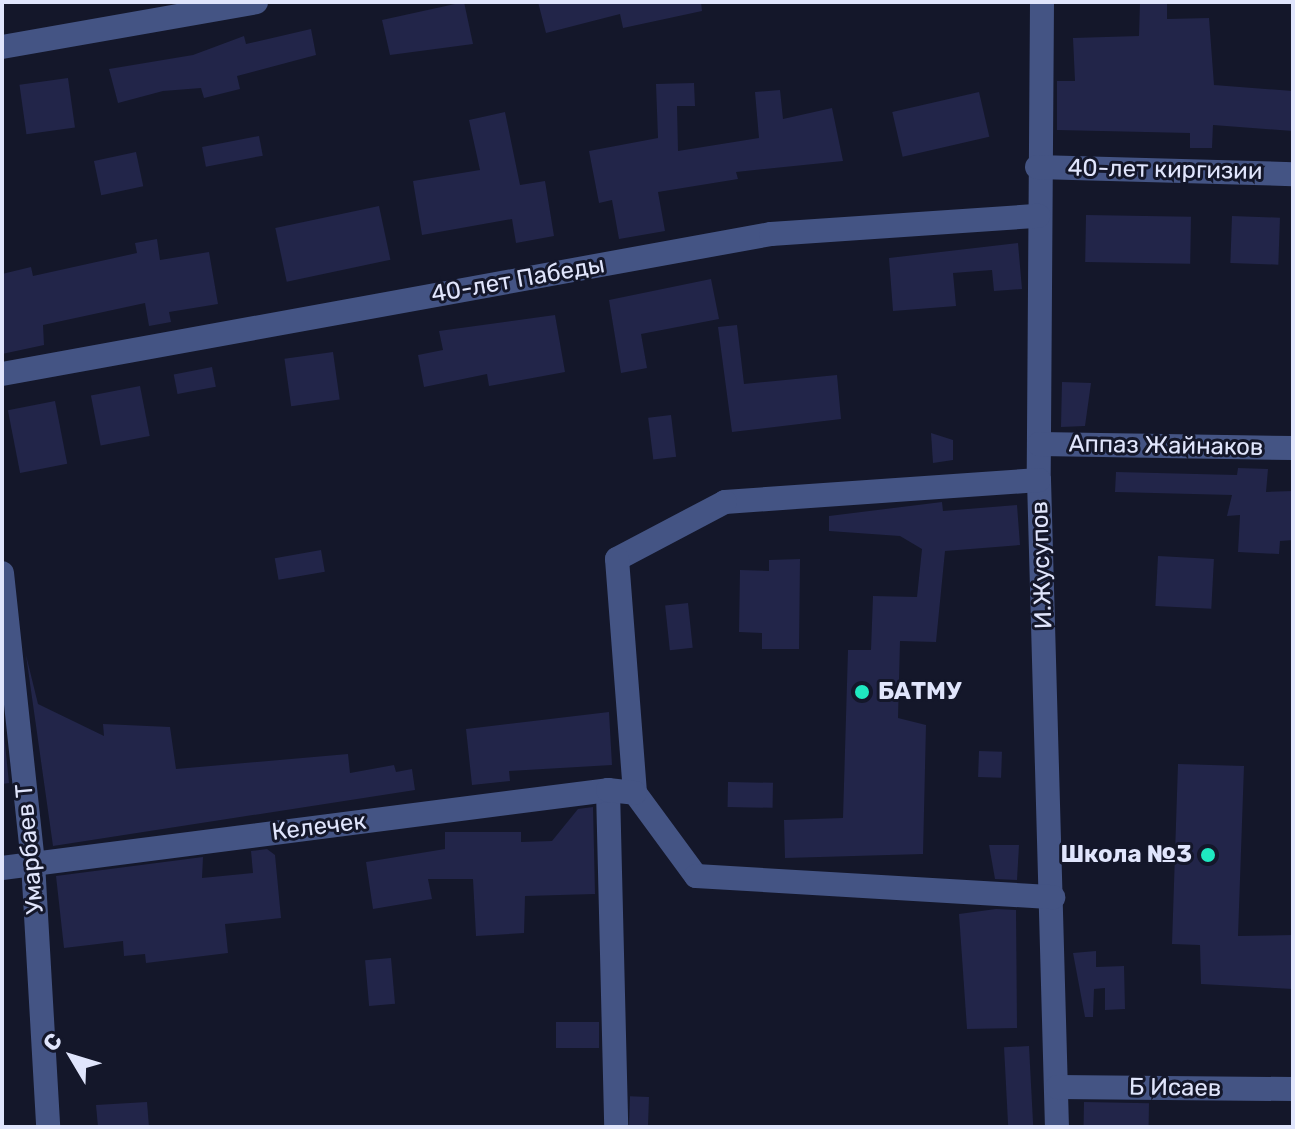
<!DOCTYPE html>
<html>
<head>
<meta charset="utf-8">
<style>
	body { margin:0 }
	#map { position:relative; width:1295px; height:1129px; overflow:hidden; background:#14172a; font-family:Rubik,sans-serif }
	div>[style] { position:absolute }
	.building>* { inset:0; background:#222549; transform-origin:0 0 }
	.minor>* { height:24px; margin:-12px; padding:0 12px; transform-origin:12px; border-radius:12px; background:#445484 }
	.dots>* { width:22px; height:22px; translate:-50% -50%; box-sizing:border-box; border:4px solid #14172a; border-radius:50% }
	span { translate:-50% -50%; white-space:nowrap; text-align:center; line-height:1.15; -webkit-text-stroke:6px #14172a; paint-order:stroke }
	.street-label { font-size:24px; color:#e0e5fc }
	.poi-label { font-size:24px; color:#e0e5fc; font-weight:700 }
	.left { translate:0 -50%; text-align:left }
	.right { translate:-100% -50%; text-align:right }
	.frame { position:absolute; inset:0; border:4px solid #e0e5fc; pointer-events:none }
	.north { position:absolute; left:32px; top:1017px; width:80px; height:80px; -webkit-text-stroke:6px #14172a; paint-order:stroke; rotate:308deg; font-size:22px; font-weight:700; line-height:32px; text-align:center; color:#e0e5fc }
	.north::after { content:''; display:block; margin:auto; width:28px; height:36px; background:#e0e5fc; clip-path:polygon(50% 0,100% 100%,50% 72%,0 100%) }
</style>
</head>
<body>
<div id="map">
	<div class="building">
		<i style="clip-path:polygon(464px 2px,473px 44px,390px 55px,382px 20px)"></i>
		<i style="clip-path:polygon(538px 2px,701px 2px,702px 11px,623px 28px,620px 14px,546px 33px)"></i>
		<i style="clip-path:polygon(1140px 2px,1167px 2px,1167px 19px,1209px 18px,1214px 85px,1293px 91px,1293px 131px,1213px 125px,1212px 148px,1190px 148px,1190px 133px,1057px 130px,1057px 81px,1075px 81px,1073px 38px,1139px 36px)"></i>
		<i style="clip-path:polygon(311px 29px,316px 55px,237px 76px,240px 89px,204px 98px,201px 88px,163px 91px,118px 103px,109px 69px,193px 55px,244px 36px,246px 44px)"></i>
		<i style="left:68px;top:78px;width:50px;height:49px;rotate:82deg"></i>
		<i style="clip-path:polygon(694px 83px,695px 106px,677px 106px,678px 151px,759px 138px,755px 92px,780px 90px,783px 119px,832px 108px,843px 161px,736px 172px,738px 179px,658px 192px,665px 231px,619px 239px,612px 200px,599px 203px,589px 151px,658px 138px,656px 84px)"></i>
		<i style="left:979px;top:92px;width:46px;height:89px;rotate:77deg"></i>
		<i style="clip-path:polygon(505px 112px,520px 185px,545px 181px,554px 236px,516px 243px,512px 219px,422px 235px,413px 181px,480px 170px,469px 120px)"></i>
		<i style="left:259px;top:136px;width:20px;height:58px;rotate:79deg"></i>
		<i style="left:136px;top:152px;width:35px;height:43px;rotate:78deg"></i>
		<i style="left:379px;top:206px;width:55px;height:106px;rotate:78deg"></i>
		<i style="left:1086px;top:215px;width:105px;height:47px;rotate:1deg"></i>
		<i style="left:1232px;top:216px;width:48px;height:47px;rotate:2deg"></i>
		<i style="clip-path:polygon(157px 239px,160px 260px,209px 252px,218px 304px,169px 312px,171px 322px,149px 326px,145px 303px,43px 325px,44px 345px,2px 354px,2px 274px,31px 267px,33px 276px,137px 253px,135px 243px)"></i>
		<i style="clip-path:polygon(1018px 243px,1022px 289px,994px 291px,992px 270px,953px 273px,956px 306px,893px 311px,889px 258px)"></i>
		<i style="clip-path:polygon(711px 279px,719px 319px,641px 334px,647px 368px,621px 373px,609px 300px)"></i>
		<i style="clip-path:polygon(555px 315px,565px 372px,489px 386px,487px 374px,424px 387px,418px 355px,443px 350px,439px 331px)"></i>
		<i style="clip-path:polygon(737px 325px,744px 384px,837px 375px,841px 419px,732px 432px,718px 327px)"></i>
		<i style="left:333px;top:352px;width:48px;height:49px;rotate:82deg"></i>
		<i style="left:212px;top:367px;width:20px;height:39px;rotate:79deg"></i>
		<i style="clip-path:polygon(1062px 382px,1091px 383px,1085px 426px,1061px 427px)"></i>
		<i style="left:140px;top:386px;width:51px;height:50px;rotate:79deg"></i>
		<i style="left:55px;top:401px;width:64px;height:48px;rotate:79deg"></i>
		<i style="left:671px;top:415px;width:42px;height:23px;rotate:83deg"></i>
		<i style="clip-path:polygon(931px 433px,953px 440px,953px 460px,933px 463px)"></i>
		<i style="clip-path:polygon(1238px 468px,1268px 469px,1266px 492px,1293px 491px,1293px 540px,1280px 541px,1279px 554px,1238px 552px,1240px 515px,1227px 516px,1232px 495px,1115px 492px,1116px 472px,1237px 475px)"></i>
		<i style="clip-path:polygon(942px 502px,943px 511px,1017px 505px,1020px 545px,945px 551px,936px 642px,900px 641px,898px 718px,926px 725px,923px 854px,785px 858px,784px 820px,843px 818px,848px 650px,871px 650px,873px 596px,917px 597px,922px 549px,900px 536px,829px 531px,829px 516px)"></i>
		<i style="left:321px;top:550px;width:22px;height:47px;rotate:80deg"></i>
		<i style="left:1158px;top:556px;width:56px;height:50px;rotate:3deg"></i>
		<i style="clip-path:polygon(800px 559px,799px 649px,762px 649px,762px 633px,739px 632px,740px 570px,769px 571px,769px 560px)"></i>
		<i style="left:688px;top:603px;width:45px;height:23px;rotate:84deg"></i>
		<i style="clip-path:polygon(26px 655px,38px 704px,104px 736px,103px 724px,170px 727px,176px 769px,348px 754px,350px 773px,394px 765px,396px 772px,412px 769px,415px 790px,53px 846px)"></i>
		<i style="clip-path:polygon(609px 712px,612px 765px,509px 771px,510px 781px,472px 785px,466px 729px)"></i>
		<i style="clip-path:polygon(2px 714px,9px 783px,2px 784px)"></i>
		<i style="left:979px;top:751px;width:23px;height:26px;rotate:2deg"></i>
		<i style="clip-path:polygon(1178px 764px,1244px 766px,1238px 936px,1293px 935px,1293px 989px,1201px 984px,1200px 945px,1172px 944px)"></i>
		<i style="left:728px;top:782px;width:45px;height:25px;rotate:1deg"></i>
		<i style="clip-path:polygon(593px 807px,595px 894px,525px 896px,524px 933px,476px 936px,473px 879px,428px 879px,432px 899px,373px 909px,366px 862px,445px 849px,445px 832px,521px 832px,521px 842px,552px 841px,578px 809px)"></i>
		<i style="clip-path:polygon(989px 845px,1019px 845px,1017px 880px,995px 879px)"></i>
		<i style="clip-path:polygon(267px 849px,275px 855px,281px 918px,225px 924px,228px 953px,146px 963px,145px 954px,124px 956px,123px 941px,64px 948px,56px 876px,203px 857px,202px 878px,253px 873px,251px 851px)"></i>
		<i style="clip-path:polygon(996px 909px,1016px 910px,1017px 1028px,967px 1029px,959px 914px)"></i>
		<i style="clip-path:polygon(1096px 951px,1096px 967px,1124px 966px,1125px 1009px,1105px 1010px,1105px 988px,1094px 989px,1093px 1017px,1085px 1017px,1073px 953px)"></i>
		<i style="left:391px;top:958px;width:46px;height:26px;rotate:85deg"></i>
		<i style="left:599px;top:1022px;width:26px;height:43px;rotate:90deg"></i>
		<i style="left:1029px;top:1046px;width:81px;height:25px;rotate:87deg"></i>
		<i style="left:649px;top:1097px;width:30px;height:19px;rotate:92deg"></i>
		<i style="clip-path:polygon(147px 1102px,149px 1127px,98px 1127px,96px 1105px)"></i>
		<i style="left:1084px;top:1102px;width:65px;height:25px;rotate:1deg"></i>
	</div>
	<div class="minor">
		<i style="left:1042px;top:2px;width:478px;rotate:90.4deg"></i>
		<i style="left:1039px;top:480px;width:647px;rotate:88.41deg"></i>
		<i style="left:2px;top:47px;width:258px;rotate:-10deg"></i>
		<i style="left:1037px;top:167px;width:256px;rotate:1.6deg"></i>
		<i style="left:2px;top:374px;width:782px;rotate:-10.32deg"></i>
		<i style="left:771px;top:234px;width:268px;rotate:-3.9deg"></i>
		<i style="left:1039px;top:444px;width:254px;rotate:0.9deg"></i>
		<i style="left:1039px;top:480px;width:315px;rotate:176deg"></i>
		<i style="left:725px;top:502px;width:122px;rotate:152.2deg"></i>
		<i style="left:617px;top:559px;width:235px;rotate:85.6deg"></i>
		<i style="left:635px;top:793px;width:103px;rotate:53.7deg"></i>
		<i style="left:696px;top:876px;width:358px;rotate:3.4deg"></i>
		<i style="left:2px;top:573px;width:292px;rotate:83.9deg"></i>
		<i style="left:33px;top:863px;width:264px;rotate:86.7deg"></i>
		<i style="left:608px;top:790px;width:337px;rotate:88.6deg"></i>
		<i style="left:2px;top:868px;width:611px;rotate:-7.33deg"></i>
		<i style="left:608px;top:790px;width:27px;rotate:6deg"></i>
		<i style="left:1057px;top:1087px;width:236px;rotate:0.5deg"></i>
	</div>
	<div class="dots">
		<i style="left:862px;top:692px;background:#1fe9c1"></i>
		<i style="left:1208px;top:855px;background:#1fe9c1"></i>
	</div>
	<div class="street-label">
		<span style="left:1165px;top:170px;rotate:1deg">40-лет киргизии</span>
		<span style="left:518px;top:280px;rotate:-10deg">40-лет Пабеды</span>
		<span style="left:1166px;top:446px;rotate:1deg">Аппаз Жайнаков</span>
		<span style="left:1042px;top:565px;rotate:-92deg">И.Жусупов</span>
		<span style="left:319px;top:827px;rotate:-7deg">Келечек</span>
		<span style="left:30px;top:849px;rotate:-95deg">Умарбаев Т</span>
		<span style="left:1175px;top:1088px;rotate:1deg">Б Исаев</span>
	</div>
	<div class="poi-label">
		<span class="left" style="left:878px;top:692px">БАТМУ</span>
		<span class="right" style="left:1192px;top:855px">Школа №3</span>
	</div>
	<div class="frame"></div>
	<div class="north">С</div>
</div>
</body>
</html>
